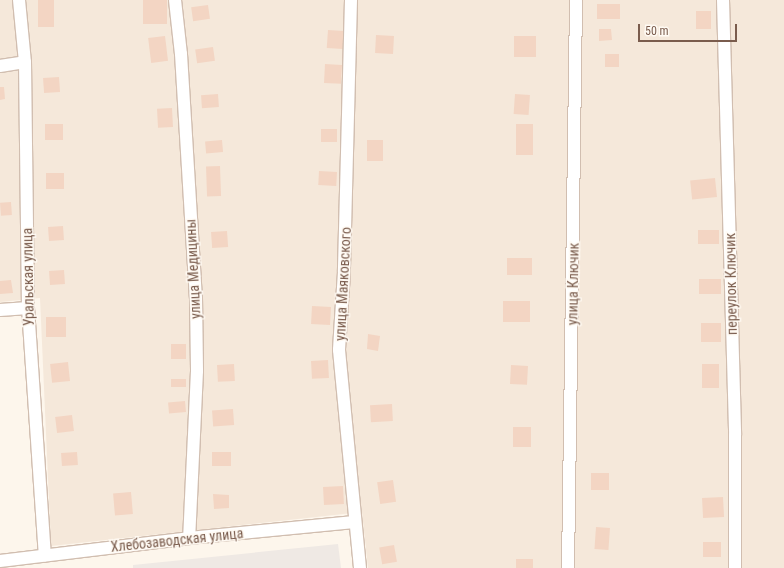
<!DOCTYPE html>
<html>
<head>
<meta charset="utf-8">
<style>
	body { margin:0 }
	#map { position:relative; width:784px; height:568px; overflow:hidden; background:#fdf6ec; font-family:"Roboto Condensed",sans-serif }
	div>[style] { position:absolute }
	.residential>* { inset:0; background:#f5e8da }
	.industrial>* { inset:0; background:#efe9e4 }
	.building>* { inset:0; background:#f3d5c3; transform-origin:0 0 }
	.roads { filter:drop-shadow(1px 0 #d1beb0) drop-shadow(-1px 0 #d1beb0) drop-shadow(0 1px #d1beb0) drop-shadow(0 -1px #d1beb0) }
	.minor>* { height:12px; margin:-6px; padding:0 6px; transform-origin:6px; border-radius:6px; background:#fff }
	span { translate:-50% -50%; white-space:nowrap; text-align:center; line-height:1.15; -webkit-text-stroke:3px #fffaf3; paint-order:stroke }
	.street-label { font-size:14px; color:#7a5c4d }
	.scale { position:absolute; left:638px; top:24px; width:99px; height:18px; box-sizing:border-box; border:2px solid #7a5c4d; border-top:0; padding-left:5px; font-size:12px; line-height:14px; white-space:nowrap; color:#7a5c4d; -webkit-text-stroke:3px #fffaf3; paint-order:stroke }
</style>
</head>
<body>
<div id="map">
	<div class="residential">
		<i style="clip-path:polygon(0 0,784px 0,784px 568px,368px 568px,362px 512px,51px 546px,40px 298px,0 302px)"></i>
	</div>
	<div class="industrial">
		<i style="clip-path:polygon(338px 544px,341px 568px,133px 568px,133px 565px)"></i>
	</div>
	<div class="building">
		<i style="left:38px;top:0;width:16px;height:27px"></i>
		<i style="left:143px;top:0;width:24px;height:24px"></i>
		<i style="left:597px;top:4px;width:23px;height:15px"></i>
		<i style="left:208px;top:5px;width:14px;height:17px;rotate:82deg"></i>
		<i style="left:696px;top:11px;width:15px;height:18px"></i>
		<i style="clip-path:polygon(599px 29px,611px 29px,612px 40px,599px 41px)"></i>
		<i style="left:328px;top:30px;width:16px;height:18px;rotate:4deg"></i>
		<i style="left:376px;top:35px;width:18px;height:18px;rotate:3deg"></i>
		<i style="left:165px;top:36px;width:25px;height:17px;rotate:83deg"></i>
		<i style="left:514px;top:36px;width:22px;height:21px"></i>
		<i style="left:213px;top:47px;width:14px;height:18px;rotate:82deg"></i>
		<i style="left:605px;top:54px;width:14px;height:13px"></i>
		<i style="left:325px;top:64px;width:17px;height:19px;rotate:3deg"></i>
		<i style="left:59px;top:77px;width:15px;height:16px;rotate:86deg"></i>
		<i style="clip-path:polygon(0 87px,4px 87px,5px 99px,0 100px)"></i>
		<i style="left:218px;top:94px;width:13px;height:17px;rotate:86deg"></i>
		<i style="left:515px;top:94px;width:15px;height:20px;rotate:4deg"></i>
		<i style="left:172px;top:108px;width:19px;height:15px;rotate:87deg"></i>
		<i style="left:45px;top:124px;width:18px;height:16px"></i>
		<i style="left:516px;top:124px;width:17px;height:31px"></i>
		<i style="left:321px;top:129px;width:16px;height:13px"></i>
		<i style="left:222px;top:140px;width:12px;height:17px;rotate:85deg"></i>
		<i style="left:367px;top:140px;width:16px;height:21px"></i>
		<i style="left:220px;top:166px;width:30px;height:14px;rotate:88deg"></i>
		<i style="left:319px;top:171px;width:18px;height:14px;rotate:3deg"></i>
		<i style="left:64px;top:173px;width:16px;height:18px;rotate:90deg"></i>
		<i style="left:715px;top:178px;width:19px;height:25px;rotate:84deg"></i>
		<i style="left:11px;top:202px;width:13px;height:11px;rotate:86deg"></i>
		<i style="left:63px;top:226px;width:14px;height:15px;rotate:86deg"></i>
		<i style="left:698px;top:230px;width:21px;height:14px"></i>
		<i style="left:227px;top:231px;width:16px;height:16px;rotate:86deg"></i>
		<i style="left:507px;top:258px;width:25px;height:17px"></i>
		<i style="left:64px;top:270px;width:14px;height:15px;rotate:86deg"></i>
		<i style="left:699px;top:279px;width:22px;height:15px"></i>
		<i style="clip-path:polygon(11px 280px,13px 293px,0 294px,0 281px)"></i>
		<i style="left:503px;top:301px;width:27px;height:21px"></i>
		<i style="left:312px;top:306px;width:19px;height:18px;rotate:3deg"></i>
		<i style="left:46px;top:317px;width:20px;height:20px"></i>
		<i style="left:721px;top:323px;width:19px;height:20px;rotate:90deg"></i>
		<i style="clip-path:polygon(368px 334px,380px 336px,378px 351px,367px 349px)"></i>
		<i style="left:171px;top:344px;width:15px;height:15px"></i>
		<i style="left:328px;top:360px;width:18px;height:17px;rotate:87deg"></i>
		<i style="left:68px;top:362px;width:19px;height:18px;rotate:84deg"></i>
		<i style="left:234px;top:364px;width:17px;height:17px;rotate:87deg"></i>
		<i style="left:702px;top:364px;width:17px;height:24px"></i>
		<i style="left:511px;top:365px;width:17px;height:19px;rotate:3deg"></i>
		<i style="left:171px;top:379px;width:15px;height:8px"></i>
		<i style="left:185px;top:401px;width:11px;height:17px;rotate:85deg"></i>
		<i style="left:392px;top:404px;width:17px;height:22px;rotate:87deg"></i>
		<i style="left:233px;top:409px;width:16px;height:21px;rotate:86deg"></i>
		<i style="left:72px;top:415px;width:16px;height:17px;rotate:83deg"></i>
		<i style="left:513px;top:427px;width:18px;height:20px"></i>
		<i style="left:77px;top:452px;width:13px;height:16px;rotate:86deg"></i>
		<i style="left:231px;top:452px;width:14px;height:19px;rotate:90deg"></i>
		<i style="left:591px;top:473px;width:18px;height:17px"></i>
		<i style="left:393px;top:480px;width:22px;height:16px;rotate:82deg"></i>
		<i style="left:343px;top:486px;width:18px;height:20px;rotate:87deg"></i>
		<i style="left:131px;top:492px;width:22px;height:18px;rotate:85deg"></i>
		<i style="clip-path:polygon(213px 494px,229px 495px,229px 508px,214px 509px)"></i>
		<i style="left:723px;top:497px;width:20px;height:21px;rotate:87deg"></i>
		<i style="left:596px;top:527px;width:14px;height:22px;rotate:4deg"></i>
		<i style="left:703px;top:542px;width:18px;height:15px"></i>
		<i style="left:394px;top:545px;width:17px;height:15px;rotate:80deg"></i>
		<i style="left:516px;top:559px;width:17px;height:9px"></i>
	</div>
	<div class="roads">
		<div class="minor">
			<i style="left:19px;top:0;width:62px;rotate:84.5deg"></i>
			<i style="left:25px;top:62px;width:246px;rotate:89.3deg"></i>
			<i style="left:28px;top:308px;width:248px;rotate:86.1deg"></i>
			<i style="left:175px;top:0;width:54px;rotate:83.7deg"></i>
			<i style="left:181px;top:54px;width:244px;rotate:86.5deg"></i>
			<i style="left:196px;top:298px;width:73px;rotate:89.2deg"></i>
			<i style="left:197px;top:371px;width:167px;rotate:92.7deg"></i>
			<i style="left:351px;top:0;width:272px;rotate:91.5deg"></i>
			<i style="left:344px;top:272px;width:78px;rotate:93.7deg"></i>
			<i style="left:339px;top:350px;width:219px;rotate:84.5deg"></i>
			<i style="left:723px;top:0;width:435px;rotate:88.4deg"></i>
			<i style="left:735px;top:435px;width:133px;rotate:90deg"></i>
			<i style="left:0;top:66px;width:25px;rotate:-9deg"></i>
			<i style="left:0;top:310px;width:28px;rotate:-4deg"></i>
			<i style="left:0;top:561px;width:190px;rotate:-6.9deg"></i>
			<i style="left:189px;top:538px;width:166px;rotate:-5.5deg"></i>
			<i style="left:568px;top:568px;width:568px;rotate:-89.19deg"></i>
		</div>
	</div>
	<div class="street-label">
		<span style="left:193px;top:269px;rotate:-93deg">улица Медицины</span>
		<span style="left:28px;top:277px;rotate:-91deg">Уральская улица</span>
		<span style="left:343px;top:284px;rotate:-87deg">улица Маяковского</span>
		<span style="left:573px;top:284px;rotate:-89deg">улица Ключик</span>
		<span style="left:731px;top:284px;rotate:-91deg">переулок Ключик</span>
		<span style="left:177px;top:540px;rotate:-6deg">Хлебозаводская улица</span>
	</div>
	<div class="scale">50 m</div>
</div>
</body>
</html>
